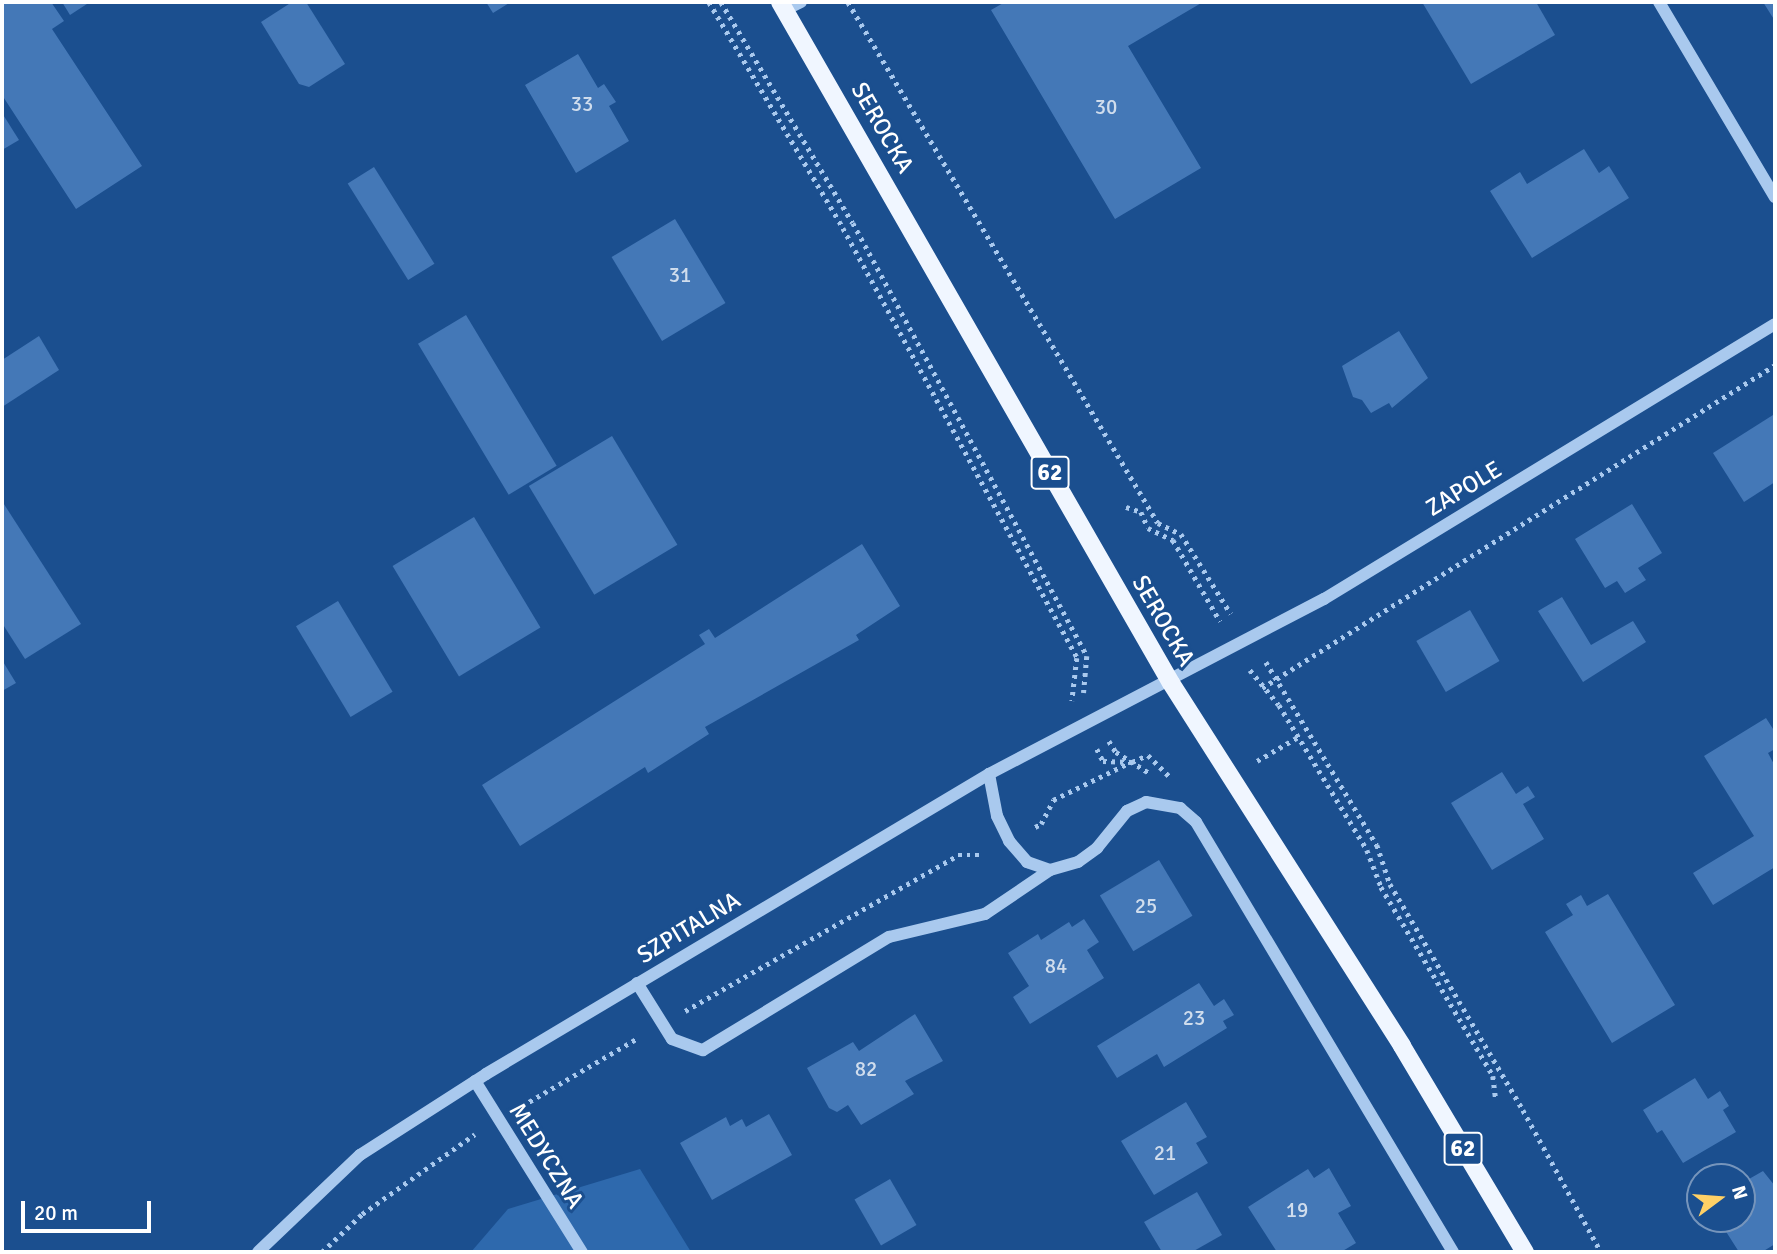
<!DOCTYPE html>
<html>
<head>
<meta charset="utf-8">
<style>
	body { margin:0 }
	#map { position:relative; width:1777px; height:1254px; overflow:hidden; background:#1b4f8f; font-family:Signika,sans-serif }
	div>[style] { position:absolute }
	.green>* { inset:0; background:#2e69ad }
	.building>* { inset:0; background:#4478b7; transform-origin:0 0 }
	.path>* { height:4.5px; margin-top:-2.25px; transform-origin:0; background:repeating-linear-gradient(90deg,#a9c9ee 0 3.5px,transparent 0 8.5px) }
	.minor>* { height:12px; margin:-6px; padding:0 6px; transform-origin:6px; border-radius:6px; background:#a9c9ee }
	.major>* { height:18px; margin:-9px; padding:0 9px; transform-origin:9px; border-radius:9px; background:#f0f6ff }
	span { translate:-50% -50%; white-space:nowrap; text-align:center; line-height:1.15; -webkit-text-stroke:6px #1b4f8f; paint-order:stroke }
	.number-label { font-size:21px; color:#d0dded }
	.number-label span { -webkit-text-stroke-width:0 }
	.shield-label span { padding:2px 5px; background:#1b4f8f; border:2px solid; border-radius:5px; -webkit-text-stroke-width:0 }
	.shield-label { font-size:23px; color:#fff; font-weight:700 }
	.street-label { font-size:24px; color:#fff }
	.frame { position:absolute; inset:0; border:4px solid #fff; pointer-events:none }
	.north { position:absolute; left:1686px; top:1163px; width:70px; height:70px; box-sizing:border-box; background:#1b4f8f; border:2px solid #7695bc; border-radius:50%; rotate:74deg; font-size:19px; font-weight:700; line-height:28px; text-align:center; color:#fff }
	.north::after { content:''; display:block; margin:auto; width:24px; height:32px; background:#ffd166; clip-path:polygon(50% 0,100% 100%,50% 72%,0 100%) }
	.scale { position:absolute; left:21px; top:1201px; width:130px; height:32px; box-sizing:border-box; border:4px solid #fff; border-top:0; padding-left:9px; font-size:21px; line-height:24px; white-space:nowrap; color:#fff; -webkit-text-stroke:5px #1b4f8f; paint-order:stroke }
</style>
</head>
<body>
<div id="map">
	<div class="green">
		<i style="clip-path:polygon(640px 1169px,691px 1252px,471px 1252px,508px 1209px)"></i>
	</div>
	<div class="building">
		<i style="clip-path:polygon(2px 2px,51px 2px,64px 21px,52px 29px,142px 166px,76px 209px,2px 95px)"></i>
		<i style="clip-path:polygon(62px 2px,90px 2px,70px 15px)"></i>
		<i style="clip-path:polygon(292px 2px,306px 2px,345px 64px,309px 87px,299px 84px,261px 22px)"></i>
		<i style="clip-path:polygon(486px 2px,511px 2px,493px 13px)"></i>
		<i style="clip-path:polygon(1005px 2px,1203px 2px,1128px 46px,1201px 168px,1115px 219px,991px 10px)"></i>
		<i style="clip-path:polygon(1422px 2px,1536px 2px,1555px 35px,1471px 84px)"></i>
		<i style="clip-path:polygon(1763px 2px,1775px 2px,1775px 21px)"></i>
		<i style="clip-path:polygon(578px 54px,598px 88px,604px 84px,616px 102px,609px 106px,629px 141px,576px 173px,525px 85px)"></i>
		<i style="clip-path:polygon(2px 113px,19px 140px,2px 150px)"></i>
		<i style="clip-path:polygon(1584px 149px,1599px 173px,1609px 166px,1629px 198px,1532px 258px,1490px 191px,1520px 172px,1527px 184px)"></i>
		<i style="left:374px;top:167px;width:114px;height:31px;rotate:58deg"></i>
		<i style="left:675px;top:219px;width:98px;height:74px;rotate:59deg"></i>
		<i style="left:466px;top:315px;width:176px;height:56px;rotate:59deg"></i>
		<i style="clip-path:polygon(1399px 331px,1428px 378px,1392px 408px,1389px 403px,1371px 413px,1362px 400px,1353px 397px,1342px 366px)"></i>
		<i style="clip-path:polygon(39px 336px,59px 370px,2px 407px,2px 360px)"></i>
		<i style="clip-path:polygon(1773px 415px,1775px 482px,1744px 502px,1713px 453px)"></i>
		<i style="left:612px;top:436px;width:127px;height:97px;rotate:59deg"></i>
		<i style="clip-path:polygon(2px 501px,81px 624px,25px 659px,2px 623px)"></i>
		<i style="clip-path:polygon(1632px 504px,1662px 553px,1638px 568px,1646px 580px,1625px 593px,1617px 581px,1605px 588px,1575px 539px)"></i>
		<i style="left:474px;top:517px;width:129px;height:95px;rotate:59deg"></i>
		<i style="clip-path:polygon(862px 544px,900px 606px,856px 635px,859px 640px,705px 727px,709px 734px,648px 773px,645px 767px,520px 846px,482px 785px,705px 644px,699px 635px,709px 629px,715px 638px)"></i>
		<i style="clip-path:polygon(1562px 597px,1591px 645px,1633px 621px,1646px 642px,1583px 682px,1538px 611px)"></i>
		<i style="left:338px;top:601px;width:106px;height:49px;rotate:59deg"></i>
		<i style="left:1470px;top:610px;width:59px;height:62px;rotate:60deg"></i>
		<i style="clip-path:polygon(2px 660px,16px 683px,2px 691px)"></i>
		<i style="clip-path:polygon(1766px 718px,1775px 732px,1775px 749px,1768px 753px,1775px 766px,1775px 867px,1713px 905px,1693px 873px,1754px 836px,1704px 756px)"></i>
		<i style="clip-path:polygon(1502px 772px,1516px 794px,1528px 786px,1535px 797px,1523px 804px,1544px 839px,1492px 870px,1451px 803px)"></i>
		<i style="left:1159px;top:860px;width:65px;height:69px;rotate:59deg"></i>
		<i style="clip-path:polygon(1608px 894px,1675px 1005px,1612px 1043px,1545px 932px,1573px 915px,1566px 904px,1581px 895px,1587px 906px)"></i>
		<i style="clip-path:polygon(1084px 919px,1099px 942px,1087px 950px,1104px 978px,1030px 1024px,1013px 997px,1029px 986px,1008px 953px,1038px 934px,1041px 940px,1069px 922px,1072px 927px)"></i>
		<i style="clip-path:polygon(1199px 983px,1214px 1006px,1224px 999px,1234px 1015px,1223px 1021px,1227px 1028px,1164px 1067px,1157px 1054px,1117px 1078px,1097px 1046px)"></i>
		<i style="clip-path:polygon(915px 1014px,943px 1061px,905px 1081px,914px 1094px,861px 1125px,848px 1105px,837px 1112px,829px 1108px,807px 1068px,853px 1042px,859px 1051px)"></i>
		<i style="clip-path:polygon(1695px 1078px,1708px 1099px,1720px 1091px,1729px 1106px,1723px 1110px,1736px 1132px,1683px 1163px,1662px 1130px,1657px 1133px,1643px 1110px)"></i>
		<i style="clip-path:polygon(1186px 1102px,1207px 1137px,1196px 1143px,1208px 1163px,1154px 1195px,1121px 1141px)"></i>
		<i style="clip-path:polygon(769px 1114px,792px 1155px,712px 1200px,680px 1143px,726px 1117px,730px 1126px,742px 1119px,746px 1127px)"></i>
		<i style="clip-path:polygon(1329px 1168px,1351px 1206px,1338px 1213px,1356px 1243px,1341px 1252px,1277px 1252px,1248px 1207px,1308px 1169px,1314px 1178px)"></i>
		<i style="clip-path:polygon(1763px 1171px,1775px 1186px,1775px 1244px,1762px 1252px,1739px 1252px,1718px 1219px,1742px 1219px,1742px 1183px)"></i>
		<i style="left:890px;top:1179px;width:53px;height:41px;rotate:60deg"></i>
		<i style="clip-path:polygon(1197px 1192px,1222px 1235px,1192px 1252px,1162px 1252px,1144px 1222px)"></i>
	</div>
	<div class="path">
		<i style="left:709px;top:2px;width:263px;rotate:59.3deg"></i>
		<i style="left:843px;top:228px;width:490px;rotate:61.4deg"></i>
		<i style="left:1077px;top:658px;width:43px;rotate:96.6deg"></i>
		<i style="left:721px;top:2px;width:257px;rotate:59.2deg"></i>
		<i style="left:853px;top:223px;width:492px;rotate:61.6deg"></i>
		<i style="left:1087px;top:656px;width:37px;rotate:95deg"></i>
		<i style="left:848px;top:2px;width:606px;rotate:59.25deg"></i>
		<i style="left:1158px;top:523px;width:25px;rotate:26deg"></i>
		<i style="left:1181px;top:534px;width:94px;rotate:58deg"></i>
		<i style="left:1126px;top:507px;width:16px;rotate:18deg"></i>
		<i style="left:1141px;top:512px;width:17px;rotate:66deg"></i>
		<i style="left:1148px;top:528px;width:28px;rotate:26deg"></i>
		<i style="left:1173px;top:540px;width:94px;rotate:59.9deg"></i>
		<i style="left:1266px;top:662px;width:214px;rotate:58.8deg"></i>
		<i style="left:1377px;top:845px;width:41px;rotate:71.6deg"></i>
		<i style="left:1390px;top:884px;width:262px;rotate:59.5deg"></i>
		<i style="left:1523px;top:1110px;width:162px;rotate:61.2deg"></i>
		<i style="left:1250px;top:670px;width:45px;rotate:50.4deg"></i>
		<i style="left:1279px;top:705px;width:170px;rotate:58.7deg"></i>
		<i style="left:1367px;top:850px;width:40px;rotate:69deg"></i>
		<i style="left:1381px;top:887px;width:220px;rotate:59.3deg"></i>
		<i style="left:1493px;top:1076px;width:25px;rotate:83deg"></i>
		<i style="left:1262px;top:688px;width:606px;rotate:-32.2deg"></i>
		<i style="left:1109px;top:741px;width:13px;rotate:58deg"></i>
		<i style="left:1116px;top:752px;width:41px;rotate:32.2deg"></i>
		<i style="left:1097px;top:749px;width:13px;rotate:63deg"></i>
		<i style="left:1103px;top:761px;width:29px;rotate:2deg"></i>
		<i style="left:1132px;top:762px;width:17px;rotate:-24deg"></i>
		<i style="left:1148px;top:755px;width:30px;rotate:45deg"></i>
		<i style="left:1257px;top:761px;width:48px;rotate:-30.3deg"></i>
		<i style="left:1035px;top:827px;width:7px;rotate:-27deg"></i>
		<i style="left:1041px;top:824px;width:27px;rotate:-63deg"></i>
		<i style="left:1053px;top:800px;width:87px;rotate:-26deg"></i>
		<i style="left:685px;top:1011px;width:314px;rotate:-29.7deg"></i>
		<i style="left:958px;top:855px;width:26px"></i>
		<i style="left:522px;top:1106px;width:134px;rotate:-30.4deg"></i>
		<i style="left:322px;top:1252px;width:55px;rotate:-43.5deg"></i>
		<i style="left:362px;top:1214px;width:138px;rotate:-35.3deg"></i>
	</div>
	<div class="minor">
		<i style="left:1659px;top:2px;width:227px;rotate:59.3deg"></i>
		<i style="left:785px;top:10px;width:18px;rotate:-27deg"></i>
		<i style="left:989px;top:774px;width:43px;rotate:79.2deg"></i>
		<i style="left:997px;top:816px;width:28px;rotate:64deg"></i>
		<i style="left:1009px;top:841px;width:28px;rotate:49deg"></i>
		<i style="left:1027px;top:862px;width:24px;rotate:19deg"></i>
		<i style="left:1050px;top:870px;width:29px;rotate:-16deg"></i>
		<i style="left:1078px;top:862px;width:24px;rotate:-36deg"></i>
		<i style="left:1097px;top:848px;width:48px;rotate:-51deg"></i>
		<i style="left:1127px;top:811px;width:21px;rotate:-25deg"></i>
		<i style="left:1146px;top:802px;width:35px;rotate:10deg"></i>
		<i style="left:1180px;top:808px;width:21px;rotate:41deg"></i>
		<i style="left:1196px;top:822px;width:501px;rotate:59.13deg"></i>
		<i style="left:637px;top:983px;width:66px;rotate:58deg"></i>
		<i style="left:672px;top:1039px;width:33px;rotate:20deg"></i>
		<i style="left:703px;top:1050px;width:218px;rotate:-31.3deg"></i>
		<i style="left:889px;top:937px;width:99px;rotate:-13.5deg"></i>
		<i style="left:985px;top:914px;width:78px;rotate:-34.1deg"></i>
		<i style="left:475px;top:1081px;width:202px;rotate:58deg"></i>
		<i style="left:258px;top:1252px;width:141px;rotate:-43.6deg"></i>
		<i style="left:360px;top:1155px;width:150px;rotate:-32.7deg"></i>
		<i style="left:486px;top:1074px;width:586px;rotate:-30.81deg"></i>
		<i style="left:989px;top:774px;width:378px;rotate:-27.6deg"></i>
		<i style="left:1324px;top:599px;width:528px;rotate:-31.37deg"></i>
	</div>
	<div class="major">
		<i style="left:780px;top:2px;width:785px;rotate:60.14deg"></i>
		<i style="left:1171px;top:683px;width:430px;rotate:57.5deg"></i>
		<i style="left:1402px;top:1046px;width:240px;rotate:59.2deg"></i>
	</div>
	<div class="number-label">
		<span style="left:582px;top:104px">33</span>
		<span style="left:1106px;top:107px">30</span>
		<span style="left:680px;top:275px">31</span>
		<span style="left:1146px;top:906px">25</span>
		<span style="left:1056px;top:966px">84</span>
		<span style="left:1194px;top:1018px">23</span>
		<span style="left:866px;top:1069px">82</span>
		<span style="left:1165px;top:1153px">21</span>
		<span style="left:1297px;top:1210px">19</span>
	</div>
	<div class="shield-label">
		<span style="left:1050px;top:473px">62</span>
		<span style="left:1463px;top:1149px">62</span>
	</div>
	<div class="street-label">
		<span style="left:882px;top:128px;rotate:60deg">SEROCKA</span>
		<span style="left:1464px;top:489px;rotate:-31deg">ZAPOLE</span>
		<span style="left:1163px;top:621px;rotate:60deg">SEROCKA</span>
		<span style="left:689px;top:928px;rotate:-31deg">SZPITALNA</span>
		<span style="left:546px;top:1156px;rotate:58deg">MEDYCZNA</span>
	</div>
	<div class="frame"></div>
	<div class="north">N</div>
	<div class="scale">20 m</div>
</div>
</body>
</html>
